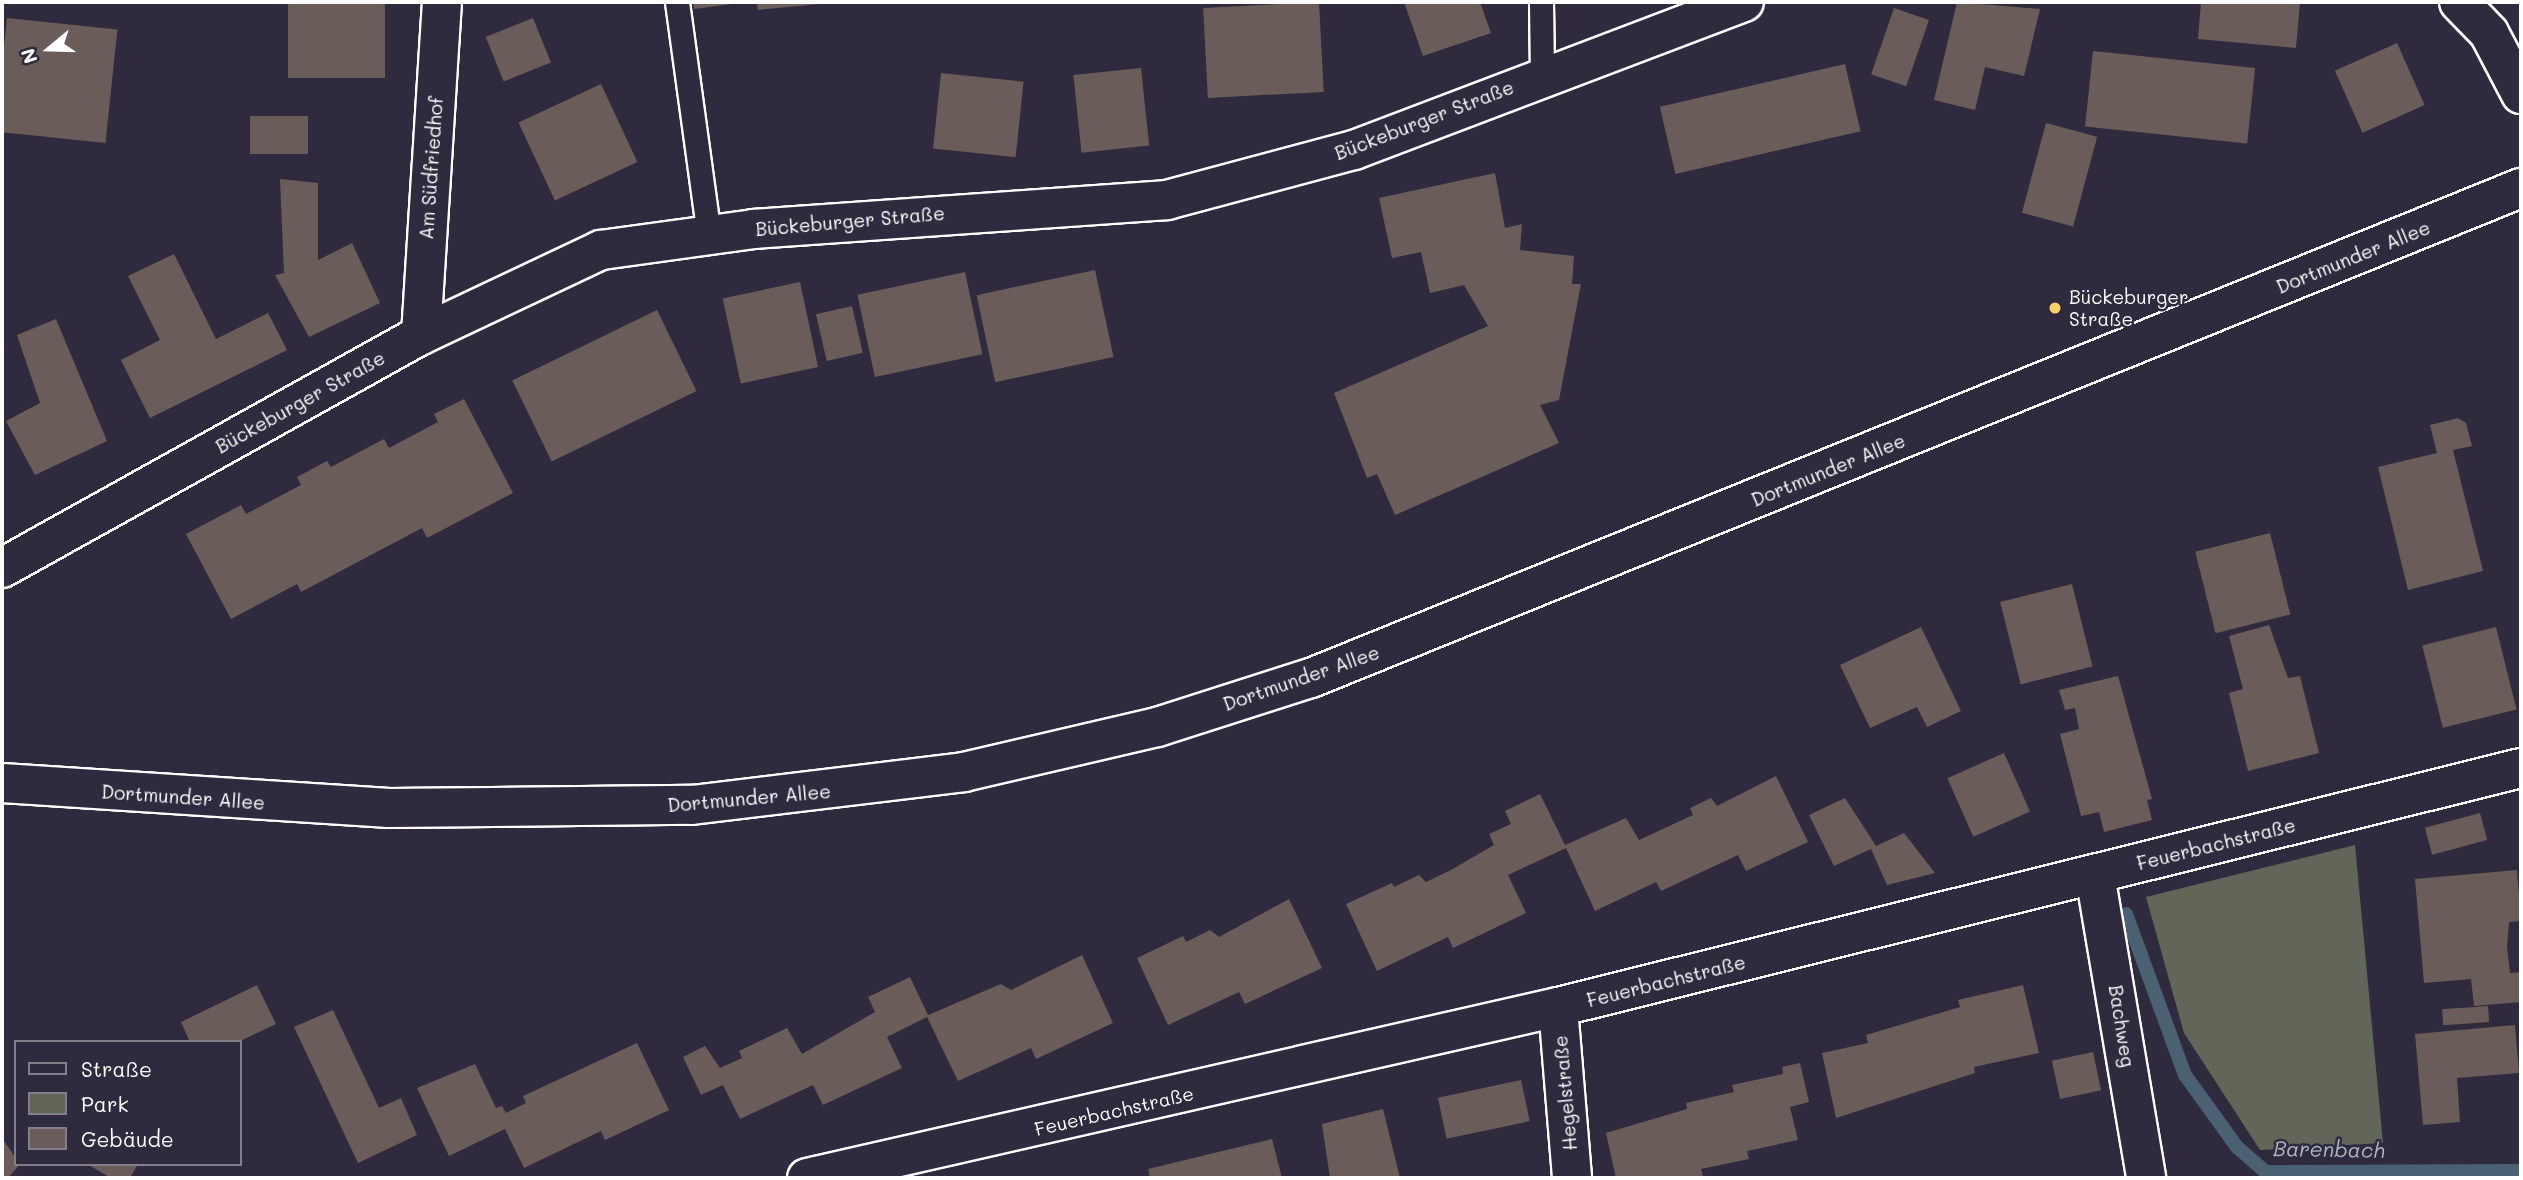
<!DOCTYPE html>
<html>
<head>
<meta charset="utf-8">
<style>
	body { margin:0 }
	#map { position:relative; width:2523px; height:1180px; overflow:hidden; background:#2f2a3d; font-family:Mali,sans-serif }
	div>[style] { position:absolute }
	.green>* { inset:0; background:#626659 }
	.stream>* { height:14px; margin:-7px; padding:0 7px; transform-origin:7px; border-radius:7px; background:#496172 }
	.building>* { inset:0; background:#6a5d59; transform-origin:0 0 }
	.roads { filter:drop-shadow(2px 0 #fff) drop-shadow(-2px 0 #fff) drop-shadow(0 2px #fff) drop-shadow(0 -2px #fff) }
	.lane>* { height:23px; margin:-11.5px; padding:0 11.5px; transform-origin:11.5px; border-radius:11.5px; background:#2f2a3d }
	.street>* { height:38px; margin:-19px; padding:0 19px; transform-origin:19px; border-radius:19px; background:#2f2a3d }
	.secondary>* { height:38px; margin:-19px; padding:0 19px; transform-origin:19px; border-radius:19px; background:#2f2a3d }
	.dots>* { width:19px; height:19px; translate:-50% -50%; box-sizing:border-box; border:4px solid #2f2a3d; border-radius:50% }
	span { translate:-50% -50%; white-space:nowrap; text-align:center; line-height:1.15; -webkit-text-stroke:5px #2f2a3d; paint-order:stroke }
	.street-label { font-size:19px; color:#fff }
	.poi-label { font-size:19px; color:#fff }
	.left { translate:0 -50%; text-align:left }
	.water-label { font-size:21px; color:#adb8c0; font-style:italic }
	.frame { position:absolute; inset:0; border:4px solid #fff; pointer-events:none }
	.legend { position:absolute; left:14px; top:1040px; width:228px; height:126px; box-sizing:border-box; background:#2f2a3d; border:2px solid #827f8b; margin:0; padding:9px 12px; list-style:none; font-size:21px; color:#fff }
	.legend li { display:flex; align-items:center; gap:14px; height:35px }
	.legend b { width:35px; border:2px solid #827f8b }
	.north { position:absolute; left:14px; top:14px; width:70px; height:70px; -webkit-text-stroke:5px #2f2a3d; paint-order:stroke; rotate:251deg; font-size:19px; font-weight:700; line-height:28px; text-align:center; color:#fff }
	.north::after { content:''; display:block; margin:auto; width:24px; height:32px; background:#fff; clip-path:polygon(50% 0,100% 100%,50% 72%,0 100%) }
</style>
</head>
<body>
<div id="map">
	<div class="green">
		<i style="clip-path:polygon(2355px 845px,2383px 1143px,2260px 1150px,2184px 1033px,2146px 897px)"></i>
	</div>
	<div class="stream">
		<i style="left:2126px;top:914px;width:171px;rotate:69.9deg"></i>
		<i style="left:2185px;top:1075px;width:89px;rotate:54.2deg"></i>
		<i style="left:2237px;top:1147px;width:38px;rotate:41deg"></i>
		<i style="left:2266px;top:1172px;width:255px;rotate:-0.2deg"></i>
	</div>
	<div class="building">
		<i style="left:288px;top:2px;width:97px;height:76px"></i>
		<i style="clip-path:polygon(693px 2px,739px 2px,739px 3px,694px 9px)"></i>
		<i style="clip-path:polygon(757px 2px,820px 2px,820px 4px,758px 10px)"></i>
		<i style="left:1319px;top:2px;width:90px;height:116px;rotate:87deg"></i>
		<i style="clip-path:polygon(1404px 2px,1480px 2px,1491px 33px,1423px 56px)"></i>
		<i style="clip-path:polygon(1957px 2px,2040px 9px,2024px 76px,1985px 67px,1975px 110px,1934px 100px)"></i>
		<i style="clip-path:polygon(2201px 2px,2300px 2px,2296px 48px,2198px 39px)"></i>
		<i style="left:1894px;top:8px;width:37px;height:70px;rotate:19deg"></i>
		<i style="left:7px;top:18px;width:111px;height:114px;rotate:6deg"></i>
		<i style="left:533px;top:18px;width:48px;height:51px;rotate:68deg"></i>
		<i style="left:2397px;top:43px;width:68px;height:68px;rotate:66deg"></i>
		<i style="left:2093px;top:51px;width:163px;height:76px;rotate:6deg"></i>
		<i style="left:1845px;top:64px;width:69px;height:190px;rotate:77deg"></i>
		<i style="left:1141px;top:68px;width:78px;height:68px;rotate:84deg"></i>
		<i style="left:941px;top:73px;width:83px;height:76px;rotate:6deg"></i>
		<i style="left:601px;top:84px;width:86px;height:91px;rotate:65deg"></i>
		<i style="left:250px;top:116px;width:58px;height:38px"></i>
		<i style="left:2046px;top:123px;width:53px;height:93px;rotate:15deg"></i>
		<i style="clip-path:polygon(1495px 173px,1505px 228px,1522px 224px,1520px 250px,1574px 256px,1572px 284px,1581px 284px,1559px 400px,1540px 405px,1559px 443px,1395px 515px,1377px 474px,1367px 478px,1334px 393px,1488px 326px,1464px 285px,1430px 293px,1421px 252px,1392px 258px,1379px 198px)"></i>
		<i style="clip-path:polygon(280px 179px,318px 183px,318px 260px,352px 243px,380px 303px,309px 337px,275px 275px,284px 273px)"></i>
		<i style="clip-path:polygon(174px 254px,216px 339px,268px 313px,287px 350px,150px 418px,121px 360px,160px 340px,128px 276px)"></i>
		<i style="left:1095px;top:270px;width:89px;height:121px;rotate:78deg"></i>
		<i style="left:965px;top:272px;width:84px;height:110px;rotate:78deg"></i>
		<i style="left:800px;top:282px;width:87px;height:79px;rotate:78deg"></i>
		<i style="left:852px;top:306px;width:48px;height:37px;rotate:77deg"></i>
		<i style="left:657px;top:310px;width:90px;height:161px;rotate:64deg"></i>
		<i style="clip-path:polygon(56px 319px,107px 441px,35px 475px,6px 421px,40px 403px,17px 335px)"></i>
		<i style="clip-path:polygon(464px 399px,513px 493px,427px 538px,422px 528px,301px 592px,297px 584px,231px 619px,186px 534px,241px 505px,246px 514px,301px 485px,297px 477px,327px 461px,331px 467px,384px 439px,389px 448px,438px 422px,434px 414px)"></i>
		<i style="clip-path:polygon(2458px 418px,2466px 423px,2472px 446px,2453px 450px,2483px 571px,2408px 590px,2378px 467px,2437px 453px,2430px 425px)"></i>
		<i style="left:2270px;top:533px;width:84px;height:77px;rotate:76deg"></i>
		<i style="left:2072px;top:584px;width:85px;height:74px;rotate:76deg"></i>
		<i style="clip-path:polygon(2269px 625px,2288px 678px,2300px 676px,2319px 753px,2248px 771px,2229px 693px,2243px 689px,2229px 636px)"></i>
		<i style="clip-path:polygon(1921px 627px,1961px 711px,1927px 727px,1917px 707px,1870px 728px,1840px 665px)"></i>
		<i style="left:2496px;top:627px;width:85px;height:76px;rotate:76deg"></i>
		<i style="clip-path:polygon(2118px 676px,2152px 799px,2147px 800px,2152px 820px,2104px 832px,2099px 812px,2081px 816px,2060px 734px,2079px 729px,2075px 708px,2065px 710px,2059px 690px)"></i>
		<i style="left:2004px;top:753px;width:64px;height:62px;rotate:66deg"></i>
		<i style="clip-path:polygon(1776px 776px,1808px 842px,1746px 871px,1738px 855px,1661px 891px,1656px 882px,1595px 911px,1566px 848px,1508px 875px,1526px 913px,1453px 948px,1448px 937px,1377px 971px,1346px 904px,1392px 883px,1394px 887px,1419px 875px,1426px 882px,1451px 870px,1494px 845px,1489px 834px,1511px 824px,1505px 811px,1540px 794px,1565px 845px,1626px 818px,1639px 840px,1693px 815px,1690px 808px,1711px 798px,1717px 806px)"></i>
		<i style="clip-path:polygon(1845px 798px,1876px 846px,1904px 833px,1935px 873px,1887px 885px,1871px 849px,1834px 866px,1809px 815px)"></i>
		<i style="left:2480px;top:813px;width:28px;height:57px;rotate:75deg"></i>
		<i style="clip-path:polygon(2517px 870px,2521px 921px,2509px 922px,2507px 947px,2510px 973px,2521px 972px,2521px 1002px,2474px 1006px,2471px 979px,2424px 983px,2415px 879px)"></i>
		<i style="clip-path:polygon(1289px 899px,1322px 968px,1245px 1004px,1239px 992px,1168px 1025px,1137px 958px,1183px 936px,1186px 942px,1210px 930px,1219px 937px)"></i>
		<i style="clip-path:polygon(1082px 955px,1113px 1023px,1036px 1059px,1031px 1048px,958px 1081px,927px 1017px,887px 1037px,902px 1068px,823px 1105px,813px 1085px,740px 1119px,723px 1085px,701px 1095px,683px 1057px,705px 1046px,720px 1068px,742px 1058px,739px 1051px,787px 1028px,802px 1054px,875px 1012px,868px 997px,910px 977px,928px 1015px,1001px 984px,1011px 990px)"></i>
		<i style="clip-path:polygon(257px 985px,276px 1024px,238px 1042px,190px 1042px,181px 1022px)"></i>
		<i style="clip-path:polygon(2023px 985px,2039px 1053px,1974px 1067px,1975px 1073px,1836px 1118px,1822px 1053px,1868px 1043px,1866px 1035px,1960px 1007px,1958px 1000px)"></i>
		<i style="left:2488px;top:1006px;width:16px;height:46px;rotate:86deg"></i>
		<i style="clip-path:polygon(333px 1010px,379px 1108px,401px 1098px,417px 1135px,358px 1163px,294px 1027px)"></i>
		<i style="clip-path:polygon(2515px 1025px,2519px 1073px,2457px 1078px,2460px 1122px,2423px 1125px,2415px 1034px)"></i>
		<i style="clip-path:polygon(637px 1043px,669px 1110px,605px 1140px,601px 1131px,524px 1168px,505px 1129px,449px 1156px,417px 1088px,475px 1064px,496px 1108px,502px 1106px,506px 1113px,526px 1103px,523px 1096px)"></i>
		<i style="left:2093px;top:1052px;width:39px;height:42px;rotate:78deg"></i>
		<i style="clip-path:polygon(1800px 1063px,1809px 1102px,1790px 1107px,1798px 1140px,1747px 1151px,1749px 1159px,1701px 1169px,1703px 1176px,1693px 1178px,1616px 1178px,1606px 1133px,1687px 1109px,1686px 1103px,1734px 1092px,1732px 1085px,1783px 1074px,1782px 1067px)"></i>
		<i style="left:1521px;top:1080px;width:42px;height:85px;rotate:78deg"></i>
		<i style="clip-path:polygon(1383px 1109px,1400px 1178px,1330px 1178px,1322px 1124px)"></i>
		<i style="clip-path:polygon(2px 1138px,20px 1164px,8px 1178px,2px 1178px)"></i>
		<i style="clip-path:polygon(1272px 1139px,1282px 1178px,1150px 1178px,1148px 1169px)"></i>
		<i style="clip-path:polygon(87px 1164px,138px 1164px,130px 1178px,111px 1178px)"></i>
	</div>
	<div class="roads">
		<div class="lane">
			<i style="left:677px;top:2px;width:235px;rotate:82.2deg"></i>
			<i style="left:1541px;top:2px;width:73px;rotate:89.2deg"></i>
		</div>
		<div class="street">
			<i style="left:2459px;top:2px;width:43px;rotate:45.9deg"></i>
			<i style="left:2489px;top:33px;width:69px;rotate:62.3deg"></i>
			<i style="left:421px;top:335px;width:334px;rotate:-86.4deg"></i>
			<i style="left:2px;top:568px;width:479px;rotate:-29.1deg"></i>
			<i style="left:421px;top:335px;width:199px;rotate:-25.3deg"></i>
			<i style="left:601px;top:250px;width:154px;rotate:-7.8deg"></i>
			<i style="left:754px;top:229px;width:414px;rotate:-4deg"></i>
			<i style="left:1167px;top:200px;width:194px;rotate:-15deg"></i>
			<i style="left:1354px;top:150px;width:417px;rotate:-20.8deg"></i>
			<i style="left:2095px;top:875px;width:307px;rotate:80.4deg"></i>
			<i style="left:1558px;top:1007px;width:172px;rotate:85.3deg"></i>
			<i style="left:807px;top:1178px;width:770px;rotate:-12.83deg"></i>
			<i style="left:1558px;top:1007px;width:992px;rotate:-13.94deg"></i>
		</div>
		<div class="secondary">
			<i style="left:2px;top:783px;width:388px;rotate:3.7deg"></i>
			<i style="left:389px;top:808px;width:303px;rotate:-0.6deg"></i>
			<i style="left:692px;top:805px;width:274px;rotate:-6.9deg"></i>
			<i style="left:964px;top:772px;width:198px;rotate:-13.1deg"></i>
			<i style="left:1157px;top:727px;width:162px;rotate:-17.7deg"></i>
			<i style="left:1311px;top:678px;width:1305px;rotate:-22.05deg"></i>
		</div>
	</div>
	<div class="dots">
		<i style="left:2055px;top:308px;background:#ffd166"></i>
	</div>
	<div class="street-label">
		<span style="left:1424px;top:120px;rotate:-21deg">Bückeburger Straße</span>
		<span style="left:431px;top:168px;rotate:-86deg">Am Südfriedhof</span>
		<span style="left:850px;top:221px;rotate:-5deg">Bückeburger Straße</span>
		<span style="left:2353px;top:257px;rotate:-22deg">Dortmunder Allee</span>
		<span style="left:300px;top:402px;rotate:-29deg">Bückeburger Straße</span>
		<span style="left:1828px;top:470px;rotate:-22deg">Dortmunder Allee</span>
		<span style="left:1301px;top:678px;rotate:-19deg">Dortmunder Allee</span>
		<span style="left:183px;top:797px;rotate:4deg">Dortmunder Allee</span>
		<span style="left:749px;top:798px;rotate:-5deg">Dortmunder Allee</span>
		<span style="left:2216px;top:844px;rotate:-14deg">Feuerbachstraße</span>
		<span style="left:1666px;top:981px;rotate:-14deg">Feuerbachstraße</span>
		<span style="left:2122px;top:1026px;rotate:81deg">Bachweg</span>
		<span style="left:1565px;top:1093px;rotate:-95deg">Hegelstraße</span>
		<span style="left:1114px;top:1111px;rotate:-13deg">Feuerbachstraße</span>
	</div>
	<div class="poi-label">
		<span class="left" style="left:2069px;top:308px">Bückeburger<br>Straße</span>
	</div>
	<div class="water-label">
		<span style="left:2329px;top:1149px;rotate:1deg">Barenbach</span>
	</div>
	<div class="frame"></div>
	<ul class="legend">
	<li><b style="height:9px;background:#2f2a3d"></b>Straße</li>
	<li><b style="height:19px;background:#626659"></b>Park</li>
	<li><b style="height:19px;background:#6a5d59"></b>Gebäude</li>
	</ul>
	<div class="north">N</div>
</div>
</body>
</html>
